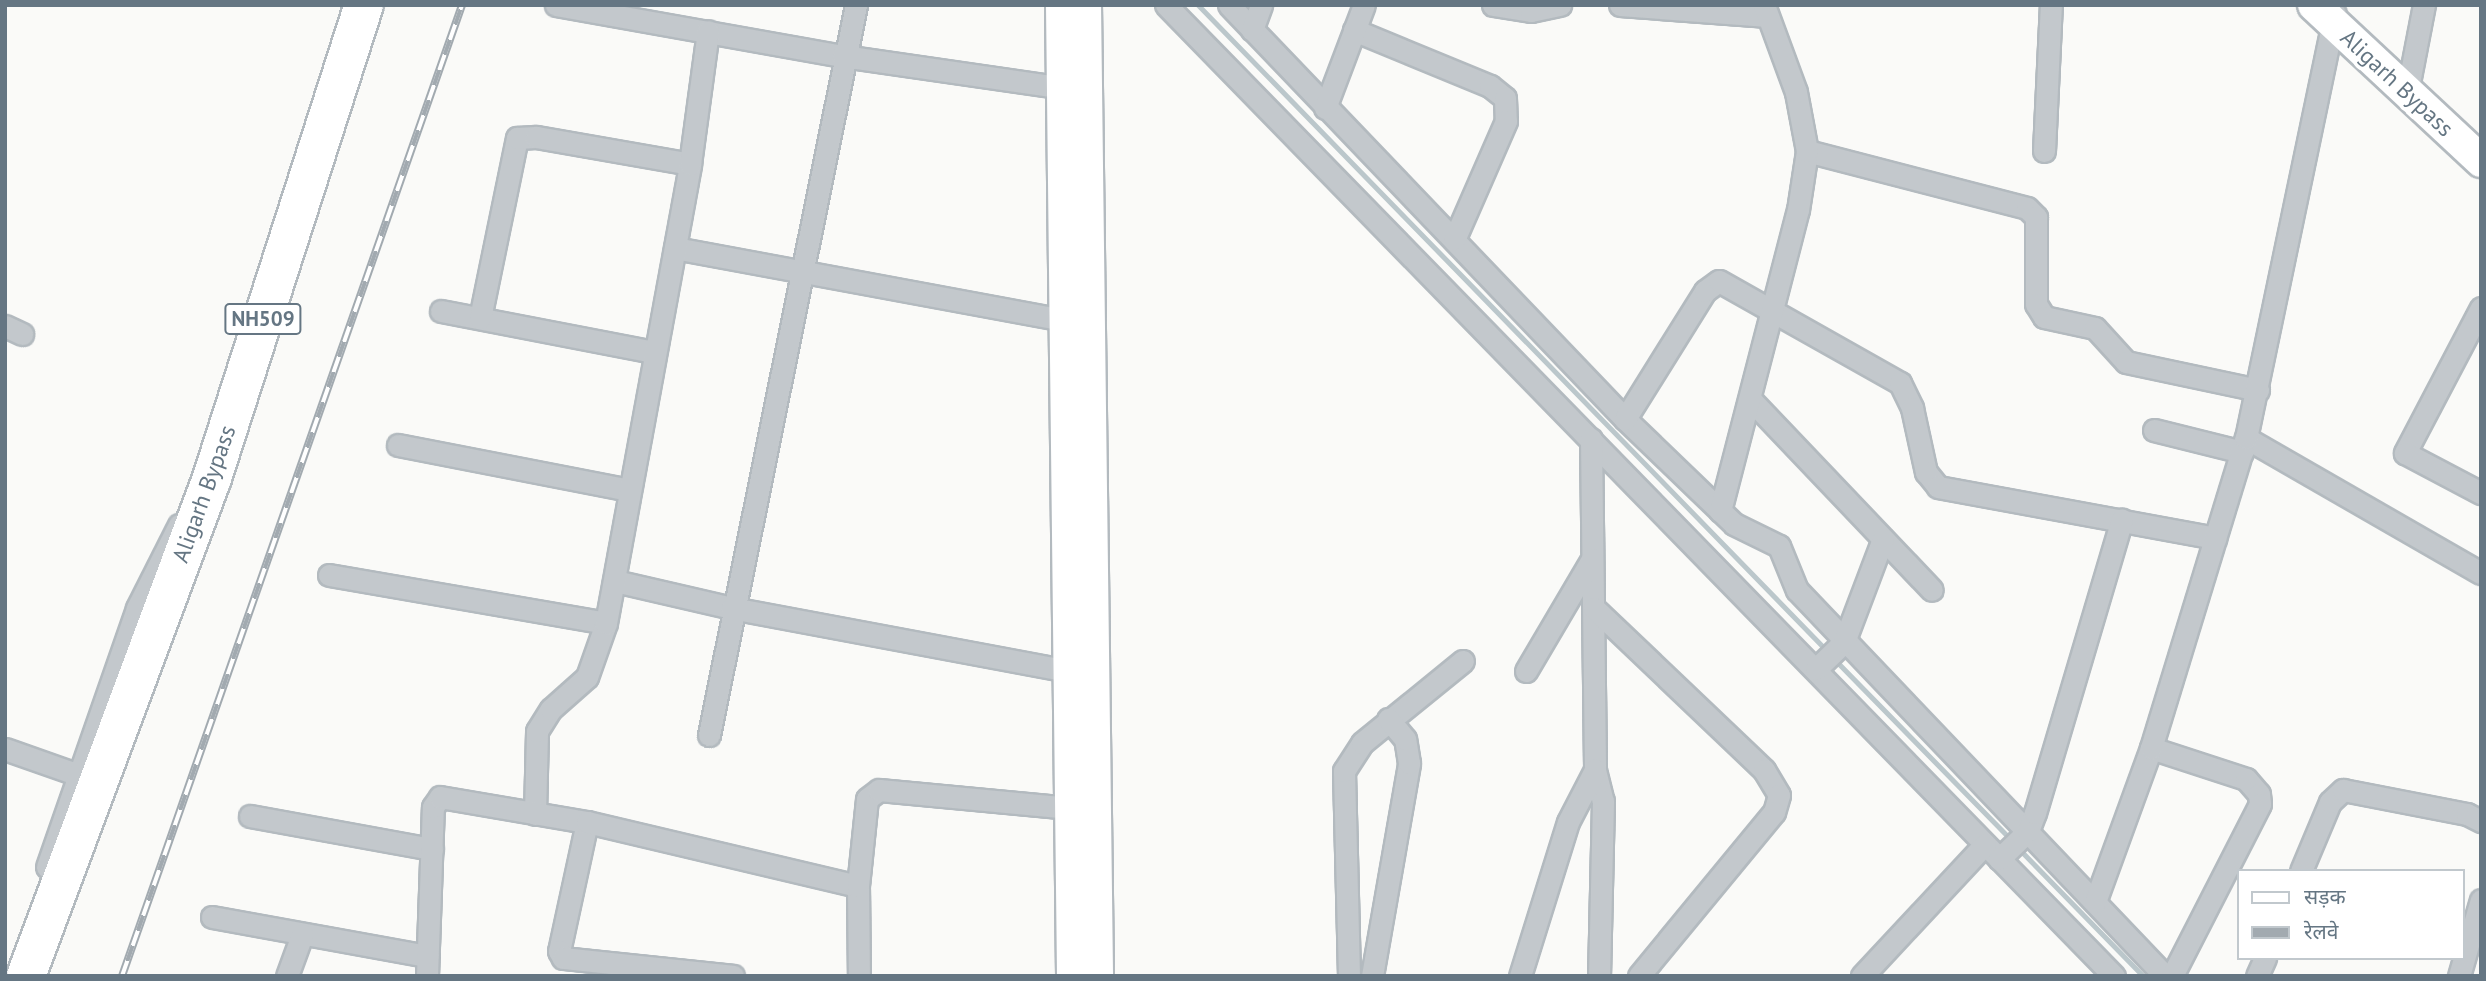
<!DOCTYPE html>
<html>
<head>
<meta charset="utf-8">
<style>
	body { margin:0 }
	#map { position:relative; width:2486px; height:981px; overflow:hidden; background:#fafaf8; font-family:"PT Sans","Noto Sans Devanagari",sans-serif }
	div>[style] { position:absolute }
	.stream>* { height:5px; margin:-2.5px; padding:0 2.5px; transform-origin:2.5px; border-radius:2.5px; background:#bbc7cb }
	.roads { filter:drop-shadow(2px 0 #b3babf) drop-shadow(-2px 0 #b3babf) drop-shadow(0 2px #b3babf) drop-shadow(0 -2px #b3babf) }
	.street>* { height:21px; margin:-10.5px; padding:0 10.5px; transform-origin:10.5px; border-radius:10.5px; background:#c3c8cc }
	.secondary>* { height:32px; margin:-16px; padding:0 16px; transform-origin:16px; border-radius:16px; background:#fff }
	.highway>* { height:38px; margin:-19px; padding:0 19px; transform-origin:19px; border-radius:19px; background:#fff }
	.rail>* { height:8px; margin-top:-4px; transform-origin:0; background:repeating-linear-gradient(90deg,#fff 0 16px,#a2aab0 0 32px); box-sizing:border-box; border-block:2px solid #a2aab0 }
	span { translate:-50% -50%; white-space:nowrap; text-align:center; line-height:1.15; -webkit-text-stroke:7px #fff; paint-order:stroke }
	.shield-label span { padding:2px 5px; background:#fff; border:2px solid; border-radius:5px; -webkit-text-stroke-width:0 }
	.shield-label { font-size:21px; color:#657683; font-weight:700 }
	.street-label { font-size:23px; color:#657683 }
	.frame { position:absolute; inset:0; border:7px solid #657683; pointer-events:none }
	.legend { position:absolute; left:2237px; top:869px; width:228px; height:91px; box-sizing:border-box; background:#fff; border:2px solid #c1c8cd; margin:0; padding:9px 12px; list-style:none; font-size:21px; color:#657683 }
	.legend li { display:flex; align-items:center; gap:14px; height:35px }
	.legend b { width:35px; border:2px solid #c1c8cd }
</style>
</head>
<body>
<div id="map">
	<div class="stream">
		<i style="left:1198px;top:5px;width:903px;rotate:45.76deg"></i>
		<i style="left:1835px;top:660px;width:253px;rotate:45.6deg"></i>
		<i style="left:2018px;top:848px;width:179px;rotate:45.7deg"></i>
	</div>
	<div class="roads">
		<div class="street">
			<i style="left:556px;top:5px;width:291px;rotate:10.1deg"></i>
			<i style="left:843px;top:56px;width:223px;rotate:8.2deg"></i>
			<i style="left:1166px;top:5px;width:1357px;rotate:45.69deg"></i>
			<i style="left:1229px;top:5px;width:573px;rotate:46.27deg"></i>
			<i style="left:1625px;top:419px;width:151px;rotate:43.9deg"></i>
			<i style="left:1734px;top:524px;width:50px;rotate:26.1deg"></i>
			<i style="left:1779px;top:546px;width:48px;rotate:67.8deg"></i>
			<i style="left:1797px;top:590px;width:533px;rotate:46.37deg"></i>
			<i style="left:1493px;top:5px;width:38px;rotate:9deg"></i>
			<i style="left:1531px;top:11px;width:30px;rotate:-12deg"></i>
			<i style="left:1620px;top:5px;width:148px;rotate:4.3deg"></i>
			<i style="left:1252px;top:30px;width:27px;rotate:-70deg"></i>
			<i style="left:1354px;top:30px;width:147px;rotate:22.4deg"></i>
			<i style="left:1490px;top:86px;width:19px;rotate:39deg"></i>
			<i style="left:1505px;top:98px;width:23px;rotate:88deg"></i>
			<i style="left:1506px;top:121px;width:128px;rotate:113.6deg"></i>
			<i style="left:2407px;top:93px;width:90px;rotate:-79.1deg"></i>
			<i style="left:1325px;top:108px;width:110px;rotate:-69.3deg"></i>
			<i style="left:1807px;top:151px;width:227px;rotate:14.5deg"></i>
			<i style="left:2027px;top:208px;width:13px;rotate:45deg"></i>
			<i style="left:2036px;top:217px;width:87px;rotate:90deg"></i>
			<i style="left:2036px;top:304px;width:15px;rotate:58deg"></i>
			<i style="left:2044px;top:317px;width:52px;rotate:12.2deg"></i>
			<i style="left:2095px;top:328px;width:46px;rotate:47.6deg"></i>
			<i style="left:2126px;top:362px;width:135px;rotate:12deg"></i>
			<i style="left:2044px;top:151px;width:146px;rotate:-87.3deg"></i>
			<i style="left:675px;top:248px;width:397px;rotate:10.5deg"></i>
			<i style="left:2481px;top:308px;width:164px;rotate:117.7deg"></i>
			<i style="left:2405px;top:453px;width:86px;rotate:27.8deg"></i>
			<i style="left:441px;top:311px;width:216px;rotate:10.9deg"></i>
			<i style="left:480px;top:318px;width:184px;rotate:-78.4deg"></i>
			<i style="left:517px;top:138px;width:19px;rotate:-3deg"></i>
			<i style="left:536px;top:137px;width:156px;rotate:9.9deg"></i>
			<i style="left:5px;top:326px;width:19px;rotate:25deg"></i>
			<i style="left:1751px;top:400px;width:262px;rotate:46.4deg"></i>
			<i style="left:1625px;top:419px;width:151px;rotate:-58deg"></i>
			<i style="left:1705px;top:291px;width:17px;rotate:-36deg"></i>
			<i style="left:1719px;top:281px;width:208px;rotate:29.4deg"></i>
			<i style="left:1900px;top:383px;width:28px;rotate:64deg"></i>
			<i style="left:1912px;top:408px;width:66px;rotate:77.7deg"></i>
			<i style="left:1926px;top:472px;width:19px;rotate:51deg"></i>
			<i style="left:1938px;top:487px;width:282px;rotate:10.4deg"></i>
			<i style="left:2154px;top:430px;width:91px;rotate:14deg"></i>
			<i style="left:2246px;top:438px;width:271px;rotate:29.9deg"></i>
			<i style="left:1591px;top:439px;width:331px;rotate:89.3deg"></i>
			<i style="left:1595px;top:770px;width:32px;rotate:76deg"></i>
			<i style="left:1603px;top:801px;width:175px;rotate:91.3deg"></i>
			<i style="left:398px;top:445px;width:235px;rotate:11deg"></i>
			<i style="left:1720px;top:511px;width:311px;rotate:-75.5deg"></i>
			<i style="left:1798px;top:210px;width:60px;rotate:-81.3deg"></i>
			<i style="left:1807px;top:151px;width:60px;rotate:-100.6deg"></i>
			<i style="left:1796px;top:92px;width:93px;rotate:-110.2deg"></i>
			<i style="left:329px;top:575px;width:281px;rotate:9.8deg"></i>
			<i style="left:615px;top:581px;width:120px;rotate:13deg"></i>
			<i style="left:732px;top:608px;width:342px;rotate:10.6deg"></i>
			<i style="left:1594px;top:608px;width:235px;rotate:43.6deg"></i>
			<i style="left:1764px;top:770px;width:29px;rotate:59deg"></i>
			<i style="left:1779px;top:795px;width:18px;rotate:106deg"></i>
			<i style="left:1774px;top:812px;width:212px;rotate:129.5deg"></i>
			<i style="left:1816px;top:669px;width:39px;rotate:-44deg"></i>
			<i style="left:1844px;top:642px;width:110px;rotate:-69.3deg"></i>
			<i style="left:1526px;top:671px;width:130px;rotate:-59.5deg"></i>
			<i style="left:709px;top:735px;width:745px;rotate:-78.61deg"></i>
			<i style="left:2151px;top:748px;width:100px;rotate:18.1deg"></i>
			<i style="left:2246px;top:779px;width:20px;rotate:49deg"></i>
			<i style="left:2259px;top:794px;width:10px;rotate:84deg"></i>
			<i style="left:2260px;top:804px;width:193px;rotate:117.1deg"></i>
			<i style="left:5px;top:749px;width:78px;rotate:19.4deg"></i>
			<i style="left:535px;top:814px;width:83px;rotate:-88.6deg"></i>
			<i style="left:537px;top:731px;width:26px;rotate:-58deg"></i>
			<i style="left:551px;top:709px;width:48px;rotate:-41.6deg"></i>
			<i style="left:587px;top:677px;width:57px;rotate:-70.6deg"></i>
			<i style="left:606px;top:623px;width:467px;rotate:-79.6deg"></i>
			<i style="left:690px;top:164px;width:134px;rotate:-82.3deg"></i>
			<i style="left:250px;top:816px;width:185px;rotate:10.3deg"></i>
			<i style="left:587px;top:822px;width:132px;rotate:102.2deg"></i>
			<i style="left:559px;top:951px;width:8px;rotate:60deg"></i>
			<i style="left:563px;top:958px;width:171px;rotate:6deg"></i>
			<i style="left:1999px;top:859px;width:40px;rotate:-44deg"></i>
			<i style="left:2028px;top:831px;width:19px;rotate:-69deg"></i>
			<i style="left:2035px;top:813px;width:306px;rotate:-73.5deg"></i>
			<i style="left:47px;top:867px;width:274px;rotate:-70.8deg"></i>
			<i style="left:137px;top:608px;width:93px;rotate:-63.2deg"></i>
			<i style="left:2301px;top:871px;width:75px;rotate:-67.2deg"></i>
			<i style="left:2330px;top:802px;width:18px;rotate:-43deg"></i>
			<i style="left:2343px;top:790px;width:126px;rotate:11deg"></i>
			<i style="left:2467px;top:814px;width:16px;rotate:27deg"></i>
			<i style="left:858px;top:886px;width:90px;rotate:89.4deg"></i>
			<i style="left:2095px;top:902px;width:164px;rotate:-70deg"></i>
			<i style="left:2151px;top:748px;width:324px;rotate:-73deg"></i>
			<i style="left:2246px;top:438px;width:434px;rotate:-78.2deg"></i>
			<i style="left:212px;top:917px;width:219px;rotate:10.3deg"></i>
			<i style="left:287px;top:976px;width:44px;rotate:-69.9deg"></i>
			<i style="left:427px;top:976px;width:169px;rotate:-88deg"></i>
			<i style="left:433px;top:807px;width:12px;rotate:-55deg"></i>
			<i style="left:440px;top:797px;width:149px;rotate:9.7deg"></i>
			<i style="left:587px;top:822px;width:278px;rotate:13.3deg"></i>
			<i style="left:858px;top:886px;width:87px;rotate:-84.1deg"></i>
			<i style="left:867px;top:799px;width:15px;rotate:-37deg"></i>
			<i style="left:879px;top:790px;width:192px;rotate:5.4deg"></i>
			<i style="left:1349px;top:976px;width:205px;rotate:-91.4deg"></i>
			<i style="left:1344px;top:771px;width:33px;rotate:-57deg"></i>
			<i style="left:1362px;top:743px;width:130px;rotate:-39.1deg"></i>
			<i style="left:1372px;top:976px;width:216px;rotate:-80.1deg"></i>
			<i style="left:1409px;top:763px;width:24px;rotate:-99deg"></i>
			<i style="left:1405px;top:739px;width:26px;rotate:-130deg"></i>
			<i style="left:1520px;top:976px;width:161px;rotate:-72.7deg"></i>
			<i style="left:1568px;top:822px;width:59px;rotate:-62.6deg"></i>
			<i style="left:1862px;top:976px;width:180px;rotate:-47deg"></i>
			<i style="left:2257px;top:976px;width:20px;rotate:-66deg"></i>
			<i style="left:2459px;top:976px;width:79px;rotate:-73.9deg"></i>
		</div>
		<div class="secondary">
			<i style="left:1062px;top:5px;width:971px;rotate:89.35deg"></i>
			<i style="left:1085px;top:5px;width:971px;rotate:89.29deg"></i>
			<i style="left:2314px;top:5px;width:229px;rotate:43deg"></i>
		</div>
		<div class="highway">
			<i style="left:26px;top:976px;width:532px;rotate:-69.52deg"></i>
			<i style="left:212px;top:478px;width:497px;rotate:-72.2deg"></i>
		</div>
	</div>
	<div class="rail">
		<i style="left:122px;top:976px;width:1029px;rotate:-70.7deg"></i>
	</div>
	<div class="shield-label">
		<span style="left:263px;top:319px">NH509</span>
	</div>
	<div class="street-label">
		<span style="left:2397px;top:83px;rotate:43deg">Aligarh Bypass</span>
		<span style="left:204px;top:494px;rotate:-70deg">Aligarh Bypass</span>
	</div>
	<div class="frame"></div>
	<ul class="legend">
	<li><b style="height:9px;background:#fff"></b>सड़क</li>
	<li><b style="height:9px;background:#a2aab0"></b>रेलवे</li>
	</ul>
</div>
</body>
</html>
